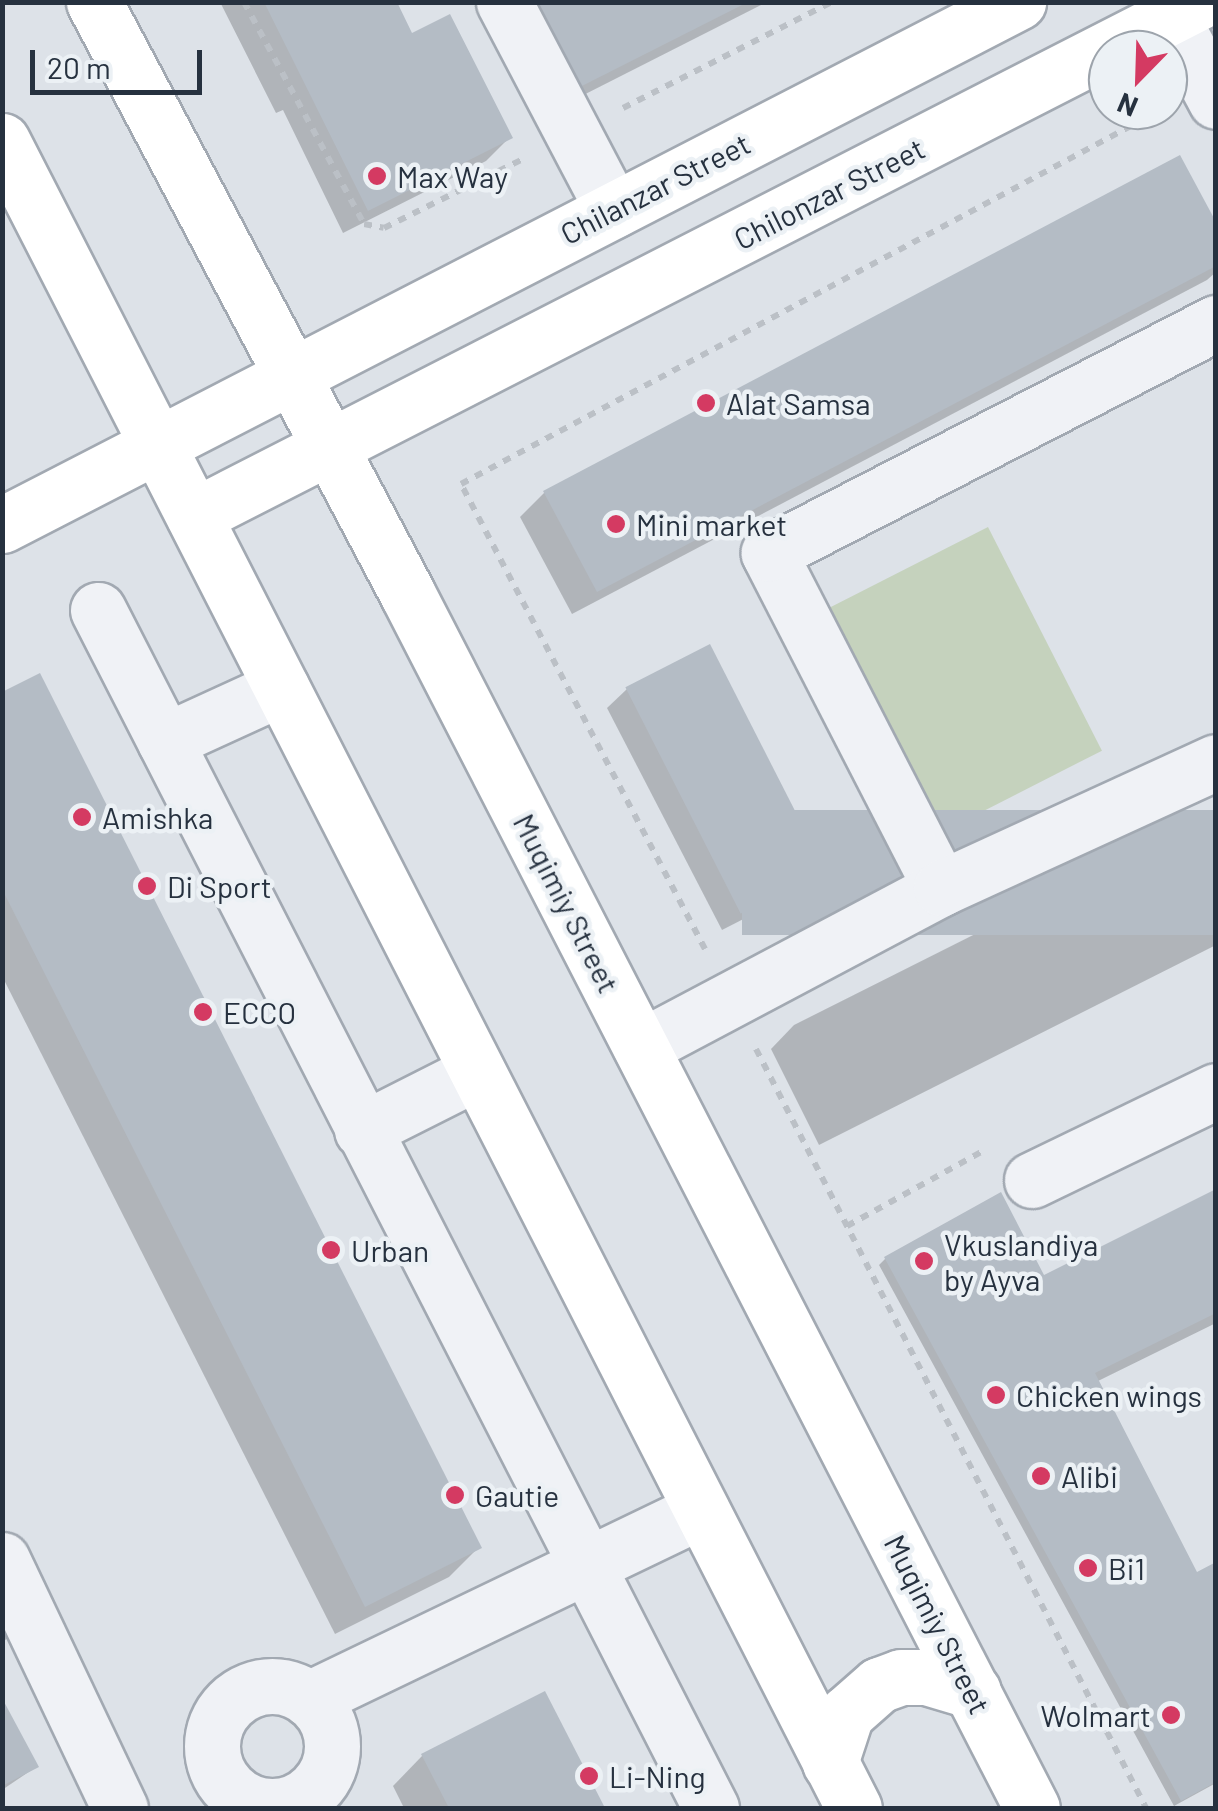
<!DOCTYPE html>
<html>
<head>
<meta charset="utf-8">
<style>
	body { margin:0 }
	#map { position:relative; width:1218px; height:1811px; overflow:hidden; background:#dde2e8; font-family:Barlow,sans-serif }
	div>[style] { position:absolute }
	.green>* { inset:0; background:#c5d2bd; transform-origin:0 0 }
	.shadow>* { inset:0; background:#0003 }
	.building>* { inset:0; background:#b4bcc5; transform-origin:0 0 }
	.path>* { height:6px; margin-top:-3px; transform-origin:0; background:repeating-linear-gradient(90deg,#bbc0c6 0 8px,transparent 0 16px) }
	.roads { filter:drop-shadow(2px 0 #a2a9b2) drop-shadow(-2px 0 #a2a9b2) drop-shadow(0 2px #a2a9b2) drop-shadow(0 -2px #a2a9b2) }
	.minor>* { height:55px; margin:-27.5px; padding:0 27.5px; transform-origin:27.5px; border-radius:27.5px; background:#f0f2f6 }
	.minor>.ring { margin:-27.5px; padding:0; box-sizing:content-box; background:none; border:55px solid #f0f2f6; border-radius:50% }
	.major>* { height:55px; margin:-27.5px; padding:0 27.5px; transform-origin:27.5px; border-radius:27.5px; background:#fff }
	.dots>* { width:28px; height:28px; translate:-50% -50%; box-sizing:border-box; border:5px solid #ecf1f5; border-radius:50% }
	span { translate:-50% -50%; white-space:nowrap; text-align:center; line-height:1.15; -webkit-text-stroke:9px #ecf1f5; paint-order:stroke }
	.poi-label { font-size:30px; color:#26313f }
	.left { translate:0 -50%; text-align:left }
	.right { translate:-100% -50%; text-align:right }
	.street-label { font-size:30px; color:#26313f }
	.frame { position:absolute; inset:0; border:5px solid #26313f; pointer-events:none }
	.north { position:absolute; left:1088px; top:30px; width:100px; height:100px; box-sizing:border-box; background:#ecf1f5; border:2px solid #9da4ac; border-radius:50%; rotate:203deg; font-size:28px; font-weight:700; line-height:40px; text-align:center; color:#26313f }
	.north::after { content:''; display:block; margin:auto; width:35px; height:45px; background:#d43a62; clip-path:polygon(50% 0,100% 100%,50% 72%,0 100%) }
	.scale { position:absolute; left:30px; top:50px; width:172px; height:45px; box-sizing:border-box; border:5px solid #26313f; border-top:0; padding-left:12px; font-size:30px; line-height:35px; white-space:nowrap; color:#26313f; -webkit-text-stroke:8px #ecf1f5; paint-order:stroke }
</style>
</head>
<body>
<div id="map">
	<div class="green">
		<i style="left:988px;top:527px;width:251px;height:178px;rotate:63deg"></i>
	</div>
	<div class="shadow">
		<i style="clip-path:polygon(220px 2px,394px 2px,411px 36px,510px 137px,486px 161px,343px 233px,283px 110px,276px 113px)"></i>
		<i style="clip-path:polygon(495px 2px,767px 2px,548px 113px)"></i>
		<i style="clip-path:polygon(1179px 158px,1216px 227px,1216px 272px,1207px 280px,572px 614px,520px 517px,544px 493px)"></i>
		<i style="clip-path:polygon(627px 689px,823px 869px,804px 888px,722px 930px,607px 708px)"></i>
		<i style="clip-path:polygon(2px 695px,479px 1547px,449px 1577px,335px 1634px,2px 976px)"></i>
		<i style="clip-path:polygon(1216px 813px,1216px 945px,819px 1145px,771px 1049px,794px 1025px)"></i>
		<i style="clip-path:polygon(1216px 1192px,1216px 1323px,1096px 1382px,1196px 1576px,1216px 1565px,1216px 1783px,1174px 1806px,879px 1265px,885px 1259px,1043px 1278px)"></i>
		<i style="clip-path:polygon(2px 1614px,13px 1633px,2px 1643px)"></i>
		<i style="clip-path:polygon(544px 1695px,602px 1808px,404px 1808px,393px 1786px,422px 1756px)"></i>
		<i style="clip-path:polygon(2px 1703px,36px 1767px,2px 1790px)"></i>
	</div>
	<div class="building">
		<i style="clip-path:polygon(264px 2px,397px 2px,412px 33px,450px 14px,513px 138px,368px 211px)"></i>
		<i style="clip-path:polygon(527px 2px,748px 2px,572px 91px)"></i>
		<i style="clip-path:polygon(1180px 155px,1216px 222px,1216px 266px,597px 592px,543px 491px)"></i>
		<i style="left:710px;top:644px;width:254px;height:95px;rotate:63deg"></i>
		<i style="clip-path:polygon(40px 673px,482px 1548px,365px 1607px,2px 889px,2px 692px)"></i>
		<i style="left:1216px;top:810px;width:125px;height:474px;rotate:90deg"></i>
		<i style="clip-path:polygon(1216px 1189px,1216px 1313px,1095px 1373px,1197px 1572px,1216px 1562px,1216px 1782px,1181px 1801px,884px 1257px,1001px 1192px,1044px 1275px)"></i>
		<i style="clip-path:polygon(545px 1691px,605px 1808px,449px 1808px,421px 1754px)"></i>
		<i style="clip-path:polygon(2px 1698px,39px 1767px,2px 1786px)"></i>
	</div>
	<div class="path">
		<i style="left:244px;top:2px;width:252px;rotate:61.6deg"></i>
		<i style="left:364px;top:224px;width:20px;rotate:11deg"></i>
		<i style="left:384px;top:228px;width:155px;rotate:-26.4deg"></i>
		<i style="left:623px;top:108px;width:234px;rotate:-26.9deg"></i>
		<i style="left:2px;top:363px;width:17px;rotate:90deg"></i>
		<i style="left:705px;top:949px;width:525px;rotate:-117.69deg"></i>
		<i style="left:461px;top:484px;width:791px;rotate:-28.12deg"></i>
		<i style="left:756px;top:1049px;width:853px;rotate:62.8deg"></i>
		<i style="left:847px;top:1226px;width:155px;rotate:-28.9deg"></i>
	</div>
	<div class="roads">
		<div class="minor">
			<i style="left:504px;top:2px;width:235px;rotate:62.3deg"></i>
			<i style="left:1171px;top:17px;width:95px;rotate:61.8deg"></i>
			<i style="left:98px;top:610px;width:1346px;rotate:62.9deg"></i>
			<i style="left:165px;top:741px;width:128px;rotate:-24.6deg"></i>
			<i style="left:941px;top:888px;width:377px;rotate:-117.2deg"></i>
			<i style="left:769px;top:553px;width:503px;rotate:-27.23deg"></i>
			<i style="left:641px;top:1047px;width:340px;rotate:-27.9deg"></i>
			<i style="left:941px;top:888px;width:302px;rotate:-24.6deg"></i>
			<i style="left:362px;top:1130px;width:129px;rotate:-26.8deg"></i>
			<i style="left:1032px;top:1180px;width:204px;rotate:-25.8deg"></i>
			<i style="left:2px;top:1560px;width:275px;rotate:64.6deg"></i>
			<i class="ring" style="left:212px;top:1686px;width:65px;height:65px"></i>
			<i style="left:309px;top:1699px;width:435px;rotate:-25.7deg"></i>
		</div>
		<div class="major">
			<i style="left:94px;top:2px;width:669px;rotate:62.09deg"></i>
			<i style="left:407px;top:593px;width:1366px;rotate:62.78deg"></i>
			<i style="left:2px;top:141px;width:1872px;rotate:62.93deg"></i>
			<i style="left:194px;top:516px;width:1129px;rotate:-27.09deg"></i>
			<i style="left:2px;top:525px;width:1143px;rotate:-27.24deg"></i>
			<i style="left:830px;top:1763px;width:52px;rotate:-71.9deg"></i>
			<i style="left:846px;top:1714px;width:44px;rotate:-41.3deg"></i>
			<i style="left:879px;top:1685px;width:23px;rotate:-20deg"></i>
			<i style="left:901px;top:1677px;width:25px"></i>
			<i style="left:926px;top:1677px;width:49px;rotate:16.6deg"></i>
		</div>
	</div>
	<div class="dots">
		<i style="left:377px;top:176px;background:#d43a62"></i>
		<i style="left:706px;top:403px;background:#d43a62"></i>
		<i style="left:616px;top:524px;background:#d43a62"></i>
		<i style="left:82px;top:817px;background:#d43a62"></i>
		<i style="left:147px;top:886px;background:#d43a62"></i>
		<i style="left:203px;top:1012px;background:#d43a62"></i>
		<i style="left:331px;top:1250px;background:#d43a62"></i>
		<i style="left:924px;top:1261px;background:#d43a62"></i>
		<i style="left:996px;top:1395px;background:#d43a62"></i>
		<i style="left:1041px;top:1476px;background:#d43a62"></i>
		<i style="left:455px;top:1495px;background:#d43a62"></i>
		<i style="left:1088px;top:1568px;background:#d43a62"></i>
		<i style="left:1171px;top:1715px;background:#d43a62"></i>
		<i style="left:589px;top:1776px;background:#d43a62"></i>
	</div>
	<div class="poi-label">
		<span class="left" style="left:397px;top:176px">Max Way</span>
		<span class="left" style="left:726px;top:403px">Alat Samsa</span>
		<span class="left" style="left:636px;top:524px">Mini market</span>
		<span class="left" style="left:102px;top:817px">Amishka</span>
		<span class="left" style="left:167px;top:886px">Di Sport</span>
		<span class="left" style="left:223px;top:1012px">ECCO</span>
		<span class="left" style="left:944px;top:1261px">Vkuslandiya<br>by Ayva</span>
		<span class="left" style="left:351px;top:1250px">Urban</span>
		<span class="left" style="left:1016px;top:1395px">Chicken wings</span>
		<span class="left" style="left:1061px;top:1476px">Alibi</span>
		<span class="left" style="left:475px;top:1495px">Gautie</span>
		<span class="left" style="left:1108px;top:1568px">Bi1</span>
		<span class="right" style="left:1151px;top:1715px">Wolmart</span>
		<span class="left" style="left:609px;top:1776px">Li-Ning</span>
	</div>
	<div class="street-label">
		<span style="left:655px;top:188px;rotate:-27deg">Chilanzar Street</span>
		<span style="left:829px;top:193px;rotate:-27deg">Chilonzar Street</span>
		<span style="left:567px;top:903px;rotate:63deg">Muqimiy Street</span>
		<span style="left:938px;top:1624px;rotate:63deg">Muqimiy Street</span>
	</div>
	<div class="frame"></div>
	<div class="north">N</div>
	<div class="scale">20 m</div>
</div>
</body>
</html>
